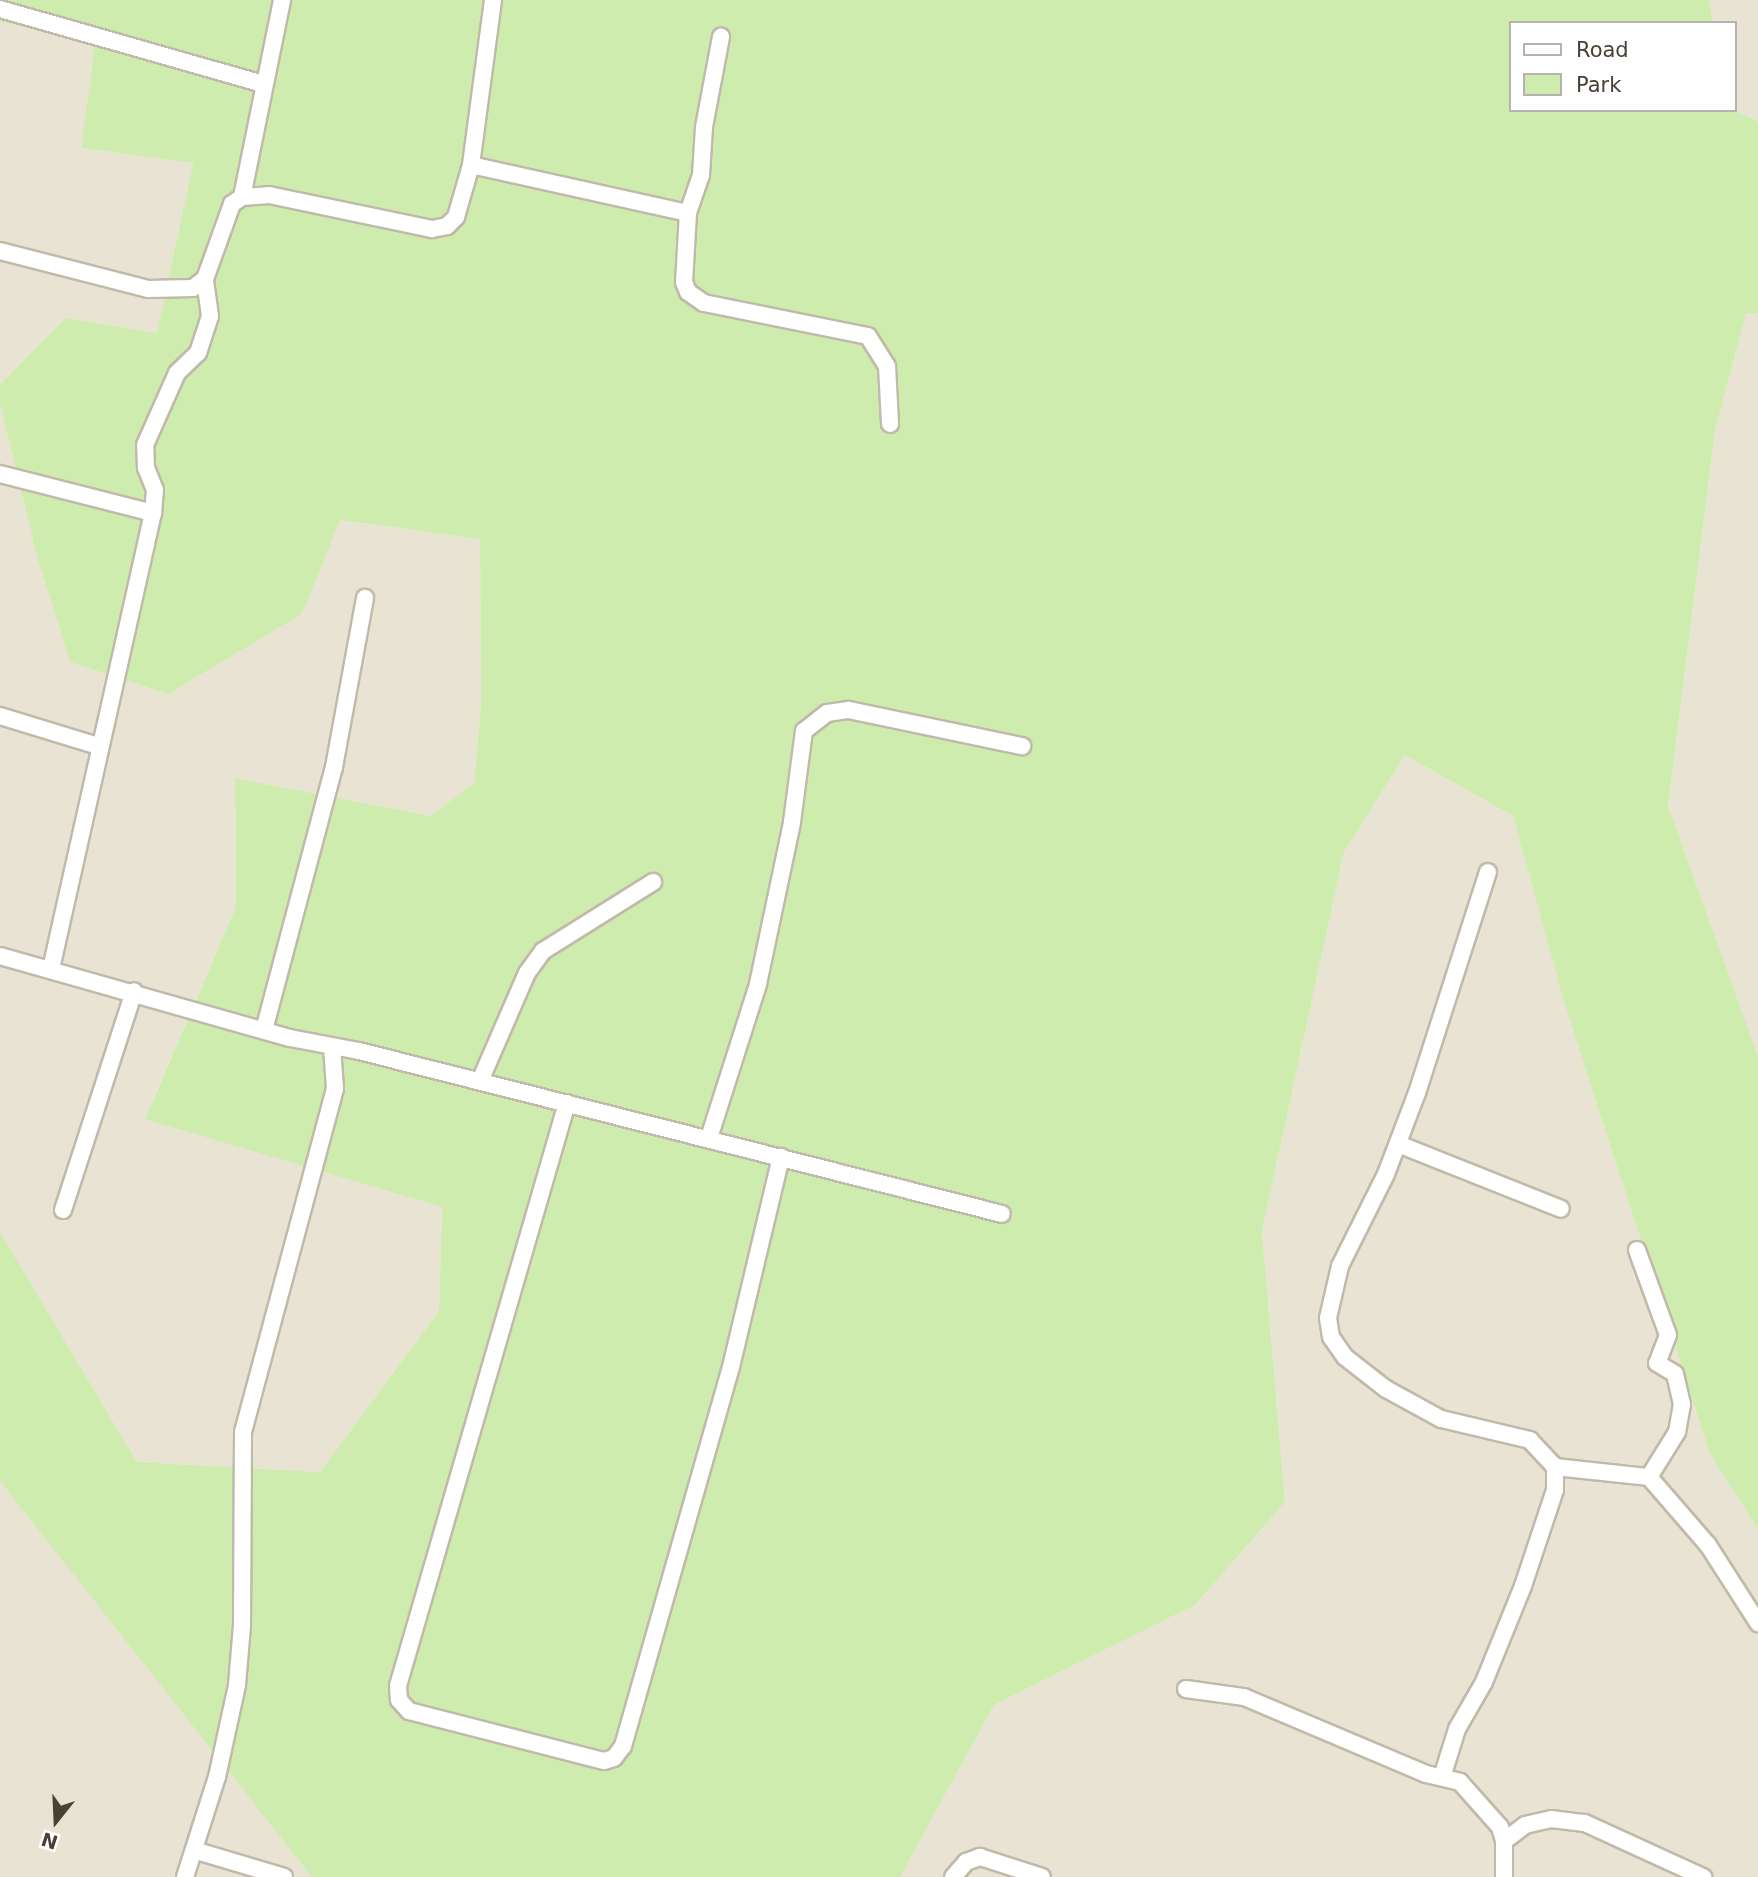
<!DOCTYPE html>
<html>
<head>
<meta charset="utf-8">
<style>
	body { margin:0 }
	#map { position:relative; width:1758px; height:1877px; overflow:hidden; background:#f4f1e7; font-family:"DejaVu Sans",sans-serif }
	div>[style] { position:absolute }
	.residential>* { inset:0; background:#e9e3d4 }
	.green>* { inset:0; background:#ceecad }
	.roads { filter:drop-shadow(2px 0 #c1b9a9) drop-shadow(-2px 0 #c1b9a9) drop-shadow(0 2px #c1b9a9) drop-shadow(0 -2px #c1b9a9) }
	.minor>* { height:16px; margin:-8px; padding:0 8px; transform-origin:8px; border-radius:8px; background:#fff }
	span { translate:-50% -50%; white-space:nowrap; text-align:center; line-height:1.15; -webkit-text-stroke:5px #fff; paint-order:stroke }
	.legend { position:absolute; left:1509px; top:21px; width:228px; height:91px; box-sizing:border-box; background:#fff; border:2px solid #b6b3ae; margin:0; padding:9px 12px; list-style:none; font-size:21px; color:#484135 }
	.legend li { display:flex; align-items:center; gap:14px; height:35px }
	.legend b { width:35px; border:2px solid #b6b3ae }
	.north { position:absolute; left:21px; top:1786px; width:70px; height:70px; -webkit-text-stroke:5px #fff; paint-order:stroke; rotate:198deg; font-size:19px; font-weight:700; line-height:28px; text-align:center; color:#484135 }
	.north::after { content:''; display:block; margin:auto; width:24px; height:32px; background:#484135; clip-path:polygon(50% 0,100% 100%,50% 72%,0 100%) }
</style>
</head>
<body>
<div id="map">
	<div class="residential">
		<i style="clip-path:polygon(1709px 0,1758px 0,1758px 121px,1732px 110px,1735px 23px,1713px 23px)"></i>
		<i style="clip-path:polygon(0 21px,96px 46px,81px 148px,193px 163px,157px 333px,65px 318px,0 385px)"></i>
		<i style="clip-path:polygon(1746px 313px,1758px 313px,1758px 1056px,1668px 806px,1715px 431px)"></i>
		<i style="clip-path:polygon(0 404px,38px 560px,70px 662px,168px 694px,302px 614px,339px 520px,480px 539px,481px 707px,474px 783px,431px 816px,235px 778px,236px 907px,145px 1118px,442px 1207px,439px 1311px,320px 1472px,137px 1462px,0 1232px)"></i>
		<i style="clip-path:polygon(1405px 755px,1513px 816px,1563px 999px,1710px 1454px,1758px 1529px,1758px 1877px,900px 1877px,994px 1705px,1195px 1605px,1285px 1502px,1262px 1231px,1344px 852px)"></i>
		<i style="clip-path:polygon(0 1481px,79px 1579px,312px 1877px,0 1877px)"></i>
	</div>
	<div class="green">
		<i style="clip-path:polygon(0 0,1709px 0,1713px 23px,1511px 23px,1511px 110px,1732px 110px,1758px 121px,1758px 313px,1746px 313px,1715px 431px,1668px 806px,1758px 1056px,1758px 1529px,1710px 1454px,1563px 999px,1513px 816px,1405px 755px,1344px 852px,1262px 1231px,1285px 1502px,1195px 1605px,994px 1705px,900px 1877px,312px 1877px,0 1481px,0 1232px,137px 1462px,320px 1472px,439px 1311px,442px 1207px,145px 1119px,236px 907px,235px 778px,431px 816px,474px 783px,481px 707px,480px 539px,340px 520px,302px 614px,168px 694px,70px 662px,38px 560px,0 404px,0 385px,65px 318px,157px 333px,193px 163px,81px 148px,95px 46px,0 21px)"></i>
	</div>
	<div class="roads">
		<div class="minor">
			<i style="left:0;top:9px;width:274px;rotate:15.9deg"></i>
			<i style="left:471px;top:165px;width:166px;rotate:-82.4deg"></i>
			<i style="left:242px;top:197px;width:201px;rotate:-78.5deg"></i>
			<i style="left:688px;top:213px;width:40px;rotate:-71.1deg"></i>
			<i style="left:701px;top:175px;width:48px;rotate:-86.4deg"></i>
			<i style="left:704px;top:127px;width:92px;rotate:-79.3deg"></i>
			<i style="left:0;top:251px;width:153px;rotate:14.4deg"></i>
			<i style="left:148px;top:289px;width:45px;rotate:-1.3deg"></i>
			<i style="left:193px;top:288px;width:15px;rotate:-37deg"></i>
			<i style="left:205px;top:279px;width:80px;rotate:-70.2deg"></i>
			<i style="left:232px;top:204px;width:12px;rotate:-35deg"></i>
			<i style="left:242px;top:197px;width:27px;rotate:-4deg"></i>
			<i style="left:269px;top:195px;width:167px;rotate:11.8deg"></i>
			<i style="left:432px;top:229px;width:15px;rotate:-11deg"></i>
			<i style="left:447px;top:226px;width:13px;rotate:-45deg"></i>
			<i style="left:456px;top:217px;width:54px;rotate:-73.9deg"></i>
			<i style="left:471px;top:165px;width:222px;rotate:12.5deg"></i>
			<i style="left:688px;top:213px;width:69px;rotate:93.3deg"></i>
			<i style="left:684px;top:282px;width:11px;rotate:68deg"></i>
			<i style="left:688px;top:292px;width:19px;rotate:35deg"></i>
			<i style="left:704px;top:303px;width:167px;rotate:11.4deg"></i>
			<i style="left:868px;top:336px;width:36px;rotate:58deg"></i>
			<i style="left:887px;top:366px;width:58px;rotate:87deg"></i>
			<i style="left:0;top:474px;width:158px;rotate:14.3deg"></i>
			<i style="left:0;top:716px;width:102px;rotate:17deg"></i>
			<i style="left:0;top:956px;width:301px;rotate:15.8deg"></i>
			<i style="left:290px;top:1038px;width:70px;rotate:10.7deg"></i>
			<i style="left:359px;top:1051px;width:663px;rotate:14.22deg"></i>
			<i style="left:51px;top:969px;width:467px;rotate:-77.4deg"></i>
			<i style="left:153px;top:513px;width:23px;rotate:-85deg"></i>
			<i style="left:155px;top:490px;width:24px;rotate:-112deg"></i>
			<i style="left:146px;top:468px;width:23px;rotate:-92deg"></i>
			<i style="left:145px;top:445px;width:79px;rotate:-66deg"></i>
			<i style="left:177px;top:373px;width:29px;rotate:-44deg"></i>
			<i style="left:198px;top:353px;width:39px;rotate:-72deg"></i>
			<i style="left:210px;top:316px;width:37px;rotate:-98deg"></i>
			<i style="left:264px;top:1030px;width:272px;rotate:-75.1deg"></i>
			<i style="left:334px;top:767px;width:172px;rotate:-79.6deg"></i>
			<i style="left:480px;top:1081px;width:118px;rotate:-66.5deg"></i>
			<i style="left:527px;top:973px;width:27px;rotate:-54deg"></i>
			<i style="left:543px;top:951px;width:130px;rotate:-32.1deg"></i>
			<i style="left:567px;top:1103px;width:607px;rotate:106.17deg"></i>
			<i style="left:398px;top:1686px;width:14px;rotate:86deg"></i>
			<i style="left:399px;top:1700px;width:15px;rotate:48deg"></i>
			<i style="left:409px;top:1711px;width:201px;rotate:14.4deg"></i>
			<i style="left:604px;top:1761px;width:10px;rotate:-17deg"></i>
			<i style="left:614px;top:1758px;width:15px;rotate:-53deg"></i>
			<i style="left:623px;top:1746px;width:394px;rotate:-74.1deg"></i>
			<i style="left:731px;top:1367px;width:216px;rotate:-76.6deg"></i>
			<i style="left:709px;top:1138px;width:162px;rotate:-72.3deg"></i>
			<i style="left:758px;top:984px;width:166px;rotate:-78.1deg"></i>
			<i style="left:792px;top:822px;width:92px;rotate:-82.5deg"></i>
			<i style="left:804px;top:731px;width:29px;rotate:-38deg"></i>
			<i style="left:827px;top:713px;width:22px;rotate:-8deg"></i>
			<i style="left:849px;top:710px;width:177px;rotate:11.8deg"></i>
			<i style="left:1398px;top:1144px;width:175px;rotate:21.7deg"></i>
			<i style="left:63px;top:1210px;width:230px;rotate:-72deg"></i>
			<i style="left:1637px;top:1250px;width:90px;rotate:70deg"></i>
			<i style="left:1668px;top:1335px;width:30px;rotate:111deg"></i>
			<i style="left:1657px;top:1363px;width:21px;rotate:31deg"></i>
			<i style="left:1675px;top:1374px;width:31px;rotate:77deg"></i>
			<i style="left:1682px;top:1404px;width:28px;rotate:100deg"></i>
			<i style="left:1677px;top:1432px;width:53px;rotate:121.9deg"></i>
			<i style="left:1555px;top:1467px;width:95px;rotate:6.1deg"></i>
			<i style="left:1649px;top:1477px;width:90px;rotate:49.1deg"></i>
			<i style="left:1708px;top:1545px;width:93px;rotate:57.3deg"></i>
			<i style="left:1186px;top:1689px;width:59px;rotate:7.9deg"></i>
			<i style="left:1244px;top:1697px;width:198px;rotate:22.9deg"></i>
			<i style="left:1426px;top:1774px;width:35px;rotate:13deg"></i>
			<i style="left:1460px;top:1782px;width:60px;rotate:48.4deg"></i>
			<i style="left:1500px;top:1827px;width:15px;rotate:74deg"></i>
			<i style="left:1443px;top:1774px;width:47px;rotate:-72.7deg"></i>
			<i style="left:1457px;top:1729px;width:54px;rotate:-60.1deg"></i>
			<i style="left:1484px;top:1682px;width:104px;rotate:-67.9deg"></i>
			<i style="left:1523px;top:1586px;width:101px;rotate:-71.6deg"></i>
			<i style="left:1555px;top:1490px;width:23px;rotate:-90deg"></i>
			<i style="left:1555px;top:1467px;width:37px;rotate:-133deg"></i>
			<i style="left:1530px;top:1440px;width:91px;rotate:-166.7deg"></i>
			<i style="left:1441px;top:1419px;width:63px;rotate:-151.4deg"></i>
			<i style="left:1386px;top:1389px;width:52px;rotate:-142deg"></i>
			<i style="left:1345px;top:1357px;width:24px;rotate:-125deg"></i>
			<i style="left:1331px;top:1337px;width:19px;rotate:-99deg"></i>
			<i style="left:1328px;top:1318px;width:53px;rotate:-77deg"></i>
			<i style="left:1340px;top:1266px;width:103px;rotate:-63.4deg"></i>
			<i style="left:1386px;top:1174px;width:87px;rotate:-69.1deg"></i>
			<i style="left:1417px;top:1093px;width:232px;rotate:-72.2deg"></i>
			<i style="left:197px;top:1851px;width:91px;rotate:16.6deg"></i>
			<i style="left:185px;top:1877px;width:105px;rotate:-72.3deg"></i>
			<i style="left:217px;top:1777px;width:94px;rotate:-77.7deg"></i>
			<i style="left:237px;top:1685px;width:60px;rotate:-85.2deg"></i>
			<i style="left:242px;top:1625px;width:193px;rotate:-89.7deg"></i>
			<i style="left:243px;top:1432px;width:356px;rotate:-75deg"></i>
			<i style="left:335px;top:1088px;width:41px;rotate:-94.2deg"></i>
			<i style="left:953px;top:1877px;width:20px;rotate:-49deg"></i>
			<i style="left:966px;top:1862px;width:15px;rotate:-20deg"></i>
			<i style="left:980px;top:1857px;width:65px;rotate:17.9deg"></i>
			<i style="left:1504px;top:1877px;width:36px;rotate:-90deg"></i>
			<i style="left:1504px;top:1841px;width:26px;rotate:-37deg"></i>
			<i style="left:1525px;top:1825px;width:27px;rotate:-13deg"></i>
			<i style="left:1551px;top:1819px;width:34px;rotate:7deg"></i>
			<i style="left:1585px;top:1823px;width:130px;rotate:24.6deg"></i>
		</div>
	</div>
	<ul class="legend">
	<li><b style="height:9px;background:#fff"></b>Road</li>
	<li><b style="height:19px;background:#ceecad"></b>Park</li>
	</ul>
	<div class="north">N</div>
</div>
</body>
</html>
